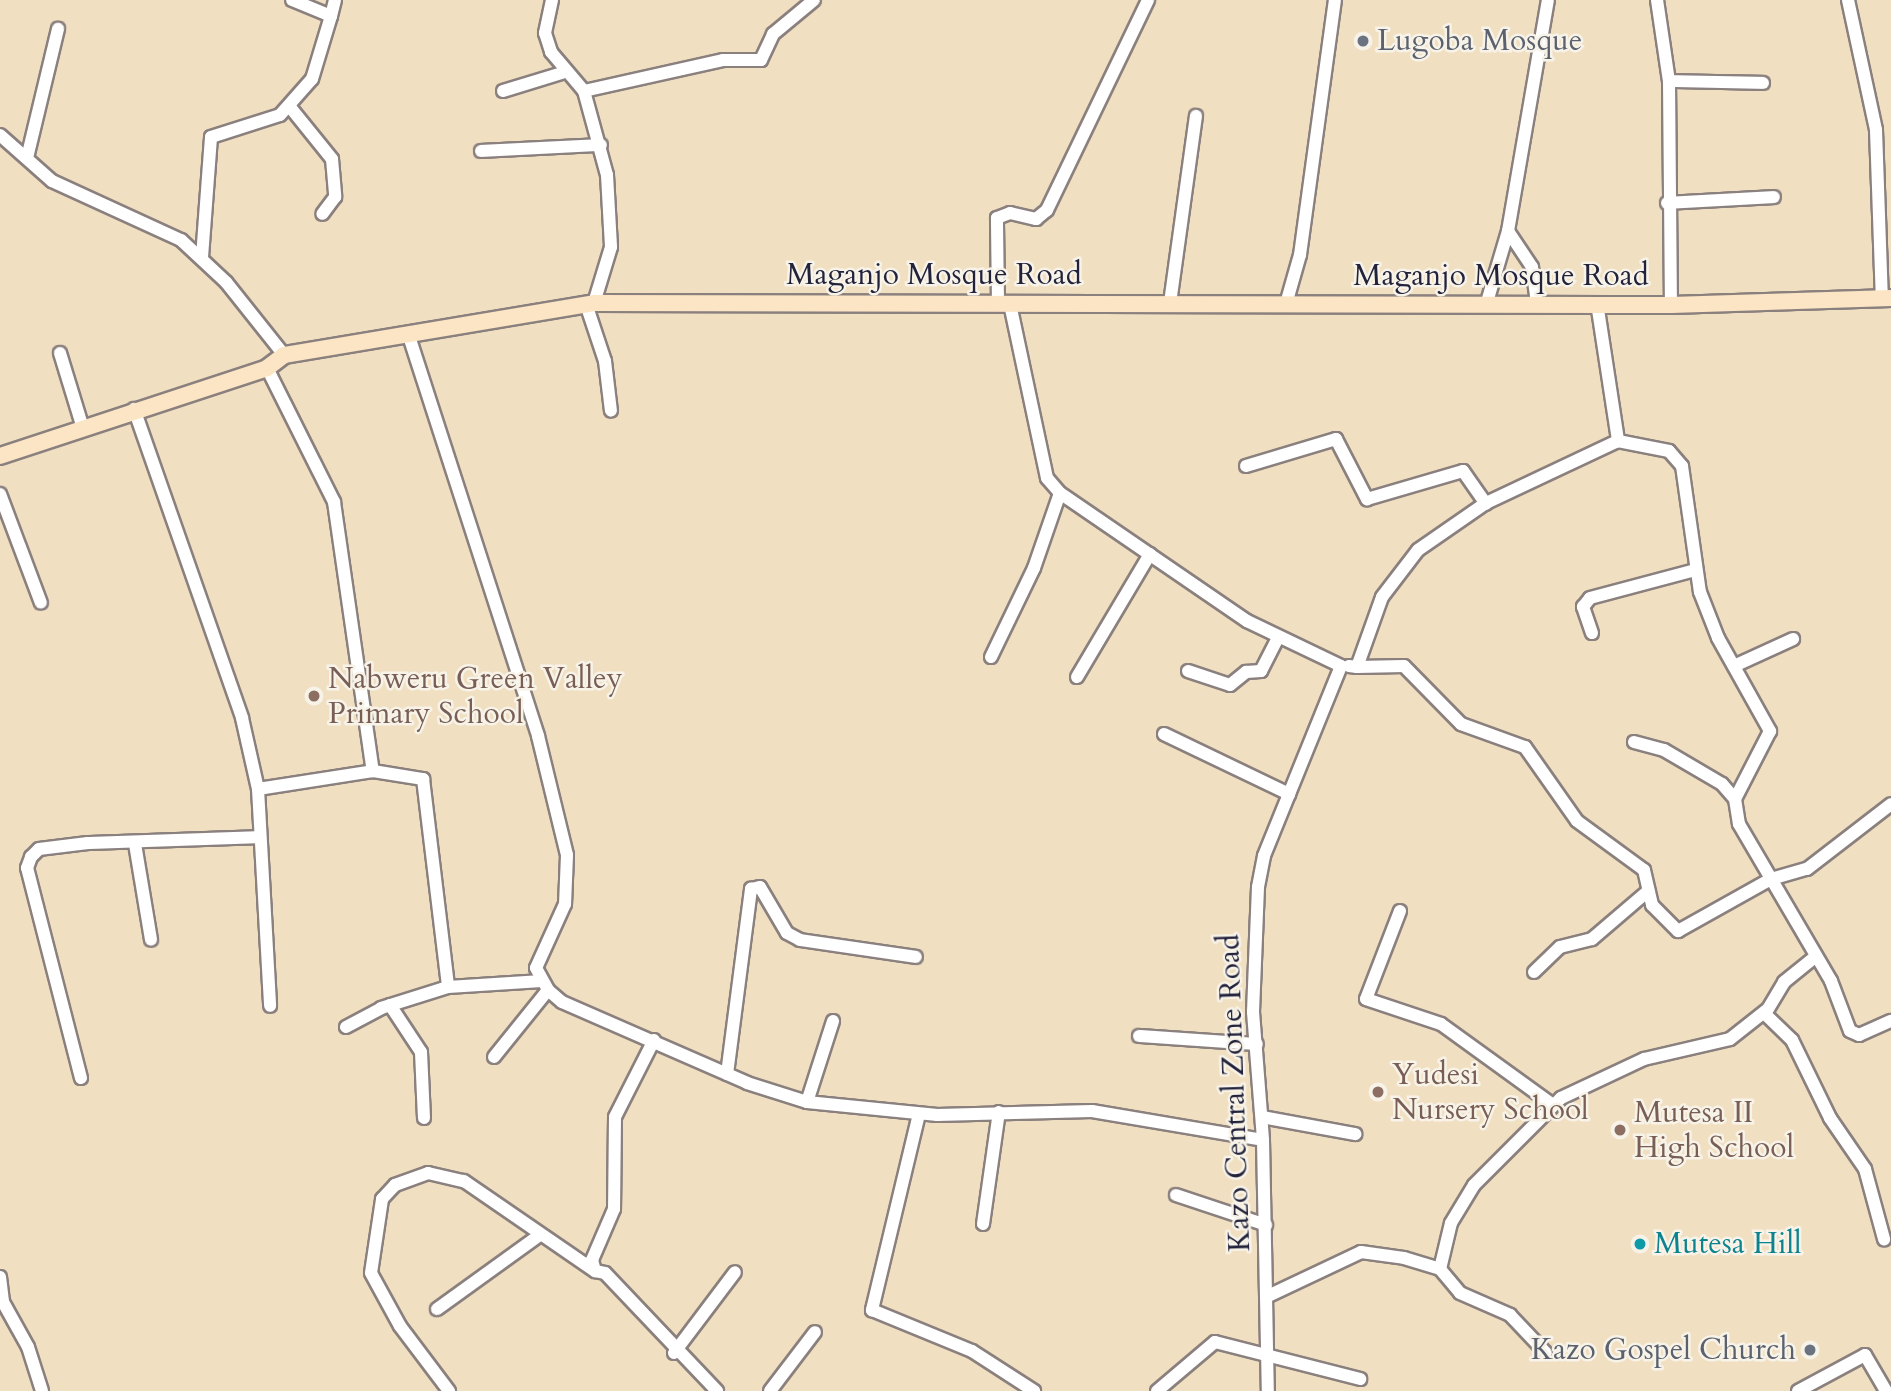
<!DOCTYPE html>
<html>
<head>
<meta charset="utf-8">
<style>
	body { margin:0 }
	#map { position:relative; width:1891px; height:1391px; overflow:hidden; background:#f1dfc1; font-family:Cardo,serif }
	div>[style] { position:absolute }
	.roads { filter:drop-shadow(2px 0 #8a807e) drop-shadow(-2px 0 #8a807e) drop-shadow(0 2px #8a807e) drop-shadow(0 -2px #8a807e) }
	.street>* { height:12px; margin:-6px; padding:0 6px; transform-origin:6px; border-radius:6px; background:#fff }
	.secondary>* { height:16px; margin:-8px; padding:0 8px; transform-origin:8px; border-radius:8px; background:#fce5c4 }
	.dots>* { width:19px; height:19px; translate:-50% -50%; box-sizing:border-box; border:4px solid #f7f3e8; border-radius:50% }
	span { translate:-50% -50%; white-space:nowrap; text-align:center; line-height:1.15; -webkit-text-stroke:5px #f7f3e8; paint-order:stroke }
	.worship-label { font-size:30px; color:#5b616d }
	.left { translate:0 -50%; text-align:left }
	.right { translate:-100% -50%; text-align:right }
	.street-label { font-size:30px; color:#22223b }
	.education-label { font-size:30px; color:#785e54 }
	.culture-label { font-size:30px; color:#0d838f }
</style>
</head>
<body>
<div id="map">
	<div class="roads">
		<div class="street">
			<i style="left:552px;top:0;width:34px;rotate:102deg"></i>
			<i style="left:545px;top:33px;width:20px;rotate:72deg"></i>
			<i style="left:551px;top:52px;width:51px;rotate:49.8deg"></i>
			<i style="left:584px;top:91px;width:87px;rotate:74.7deg"></i>
			<i style="left:607px;top:175px;width:72px;rotate:86.8deg"></i>
			<i style="left:611px;top:247px;width:59px;rotate:106.9deg"></i>
			<i style="left:1657px;top:0;width:82px;rotate:81.6deg"></i>
			<i style="left:1669px;top:81px;width:224px;rotate:89.5deg"></i>
			<i style="left:1848px;top:0;width:133px;rotate:77.8deg"></i>
			<i style="left:1876px;top:130px;width:169px;rotate:88deg"></i>
			<i style="left:331px;top:16px;width:16px;rotate:-76deg"></i>
			<i style="left:1669px;top:81px;width:94px;rotate:1.2deg"></i>
			<i style="left:503px;top:91px;width:62px;rotate:-17deg"></i>
			<i style="left:584px;top:91px;width:142px;rotate:-12.6deg"></i>
			<i style="left:723px;top:60px;width:38px"></i>
			<i style="left:761px;top:60px;width:29px;rotate:-65deg"></i>
			<i style="left:773px;top:34px;width:53px;rotate:-39.7deg"></i>
			<i style="left:290px;top:107px;width:67px;rotate:51.1deg"></i>
			<i style="left:332px;top:159px;width:38px;rotate:85deg"></i>
			<i style="left:335px;top:197px;width:21px;rotate:127deg"></i>
			<i style="left:0;top:135px;width:69px;rotate:41.5deg"></i>
			<i style="left:52px;top:181px;width:142px;rotate:24.6deg"></i>
			<i style="left:181px;top:240px;width:62px;rotate:43deg"></i>
			<i style="left:226px;top:282px;width:93px;rotate:51.5deg"></i>
			<i style="left:481px;top:151px;width:120px;rotate:-2.9deg"></i>
			<i style="left:27px;top:158px;width:133px;rotate:-76.5deg"></i>
			<i style="left:1667px;top:203px;width:107px;rotate:-3.2deg"></i>
			<i style="left:1508px;top:231px;width:43px;rotate:56.3deg"></i>
			<i style="left:1532px;top:267px;width:37px;rotate:82deg"></i>
			<i style="left:202px;top:257px;width:120px;rotate:-85.7deg"></i>
			<i style="left:211px;top:137px;width:72px;rotate:-17.7deg"></i>
			<i style="left:280px;top:115px;width:48px;rotate:-48.4deg"></i>
			<i style="left:312px;top:79px;width:66px;rotate:-73.2deg"></i>
			<i style="left:331px;top:16px;width:42px;rotate:-157.7deg"></i>
			<i style="left:1487px;top:302px;width:74px;rotate:-73.5deg"></i>
			<i style="left:1508px;top:231px;width:234px;rotate:-80.2deg"></i>
			<i style="left:1170px;top:303px;width:189px;rotate:-82.1deg"></i>
			<i style="left:1597px;top:303px;width:140px;rotate:81.3deg"></i>
			<i style="left:1618px;top:441px;width:52px;rotate:11.1deg"></i>
			<i style="left:1669px;top:451px;width:20px;rotate:49deg"></i>
			<i style="left:1682px;top:466px;width:127px;rotate:81.9deg"></i>
			<i style="left:1700px;top:592px;width:49px;rotate:68.6deg"></i>
			<i style="left:1718px;top:638px;width:107px;rotate:60.8deg"></i>
			<i style="left:1770px;top:731px;width:76px;rotate:117.2deg"></i>
			<i style="left:1735px;top:799px;width:25px;rotate:81deg"></i>
			<i style="left:1739px;top:824px;width:182px;rotate:59.6deg"></i>
			<i style="left:1831px;top:981px;width:53px;rotate:69.2deg"></i>
			<i style="left:1850px;top:1031px;width:10px;rotate:24deg"></i>
			<i style="left:1859px;top:1035px;width:35px;rotate:-24deg"></i>
			<i style="left:586px;top:304px;width:60px;rotate:71.6deg"></i>
			<i style="left:605px;top:361px;width:50px;rotate:83.2deg"></i>
			<i style="left:998px;top:304px;width:86px;rotate:-90.7deg"></i>
			<i style="left:997px;top:218px;width:14px;rotate:-21deg"></i>
			<i style="left:1010px;top:213px;width:27px;rotate:13deg"></i>
			<i style="left:1036px;top:219px;width:14px;rotate:-39deg"></i>
			<i style="left:1047px;top:210px;width:233px;rotate:-64.3deg"></i>
			<i style="left:1010px;top:304px;width:178px;rotate:78deg"></i>
			<i style="left:1047px;top:478px;width:20px;rotate:49deg"></i>
			<i style="left:1060px;top:493px;width:227px;rotate:34.4deg"></i>
			<i style="left:1247px;top:621px;width:104px;rotate:25.6deg"></i>
			<i style="left:1341px;top:666px;width:205px;rotate:112.1deg"></i>
			<i style="left:1264px;top:856px;width:32px;rotate:101deg"></i>
			<i style="left:1258px;top:887px;width:125px;rotate:92.3deg"></i>
			<i style="left:1253px;top:1012px;width:128px;rotate:85.5deg"></i>
			<i style="left:1263px;top:1140px;width:251px;rotate:88.9deg"></i>
			<i style="left:1286px;top:304px;width:51px;rotate:-74.1deg"></i>
			<i style="left:1300px;top:255px;width:257px;rotate:-82.2deg"></i>
			<i style="left:408px;top:333px;width:423px;rotate:72.1deg"></i>
			<i style="left:538px;top:736px;width:122px;rotate:76.3deg"></i>
			<i style="left:567px;top:855px;width:49px;rotate:92.3deg"></i>
			<i style="left:565px;top:904px;width:70px;rotate:114.4deg"></i>
			<i style="left:536px;top:968px;width:25px;rotate:61deg"></i>
			<i style="left:548px;top:990px;width:86px;rotate:128.9deg"></i>
			<i style="left:60px;top:353px;width:75px;rotate:73deg"></i>
			<i style="left:267px;top:368px;width:150px;rotate:63.4deg"></i>
			<i style="left:334px;top:502px;width:272px;rotate:81.8deg"></i>
			<i style="left:134px;top:409px;width:327px;rotate:70.7deg"></i>
			<i style="left:242px;top:718px;width:73px;rotate:77.3deg"></i>
			<i style="left:258px;top:789px;width:217px;rotate:86.8deg"></i>
			<i style="left:1246px;top:466px;width:94px;rotate:-16.7deg"></i>
			<i style="left:1336px;top:439px;width:68px;rotate:62.7deg"></i>
			<i style="left:1367px;top:499px;width:100px;rotate:-16.3deg"></i>
			<i style="left:1463px;top:471px;width:40px;rotate:55.1deg"></i>
			<i style="left:0;top:494px;width:116px;rotate:69.4deg"></i>
			<i style="left:1592px;top:633px;width:28px;rotate:-109deg"></i>
			<i style="left:1583px;top:607px;width:11px;rotate:-52deg"></i>
			<i style="left:1590px;top:598px;width:109px;rotate:-14.9deg"></i>
			<i style="left:991px;top:657px;width:99px;rotate:-64.2deg"></i>
			<i style="left:1034px;top:568px;width:79px;rotate:-70.9deg"></i>
			<i style="left:1349px;top:666px;width:8px;rotate:7deg"></i>
			<i style="left:1357px;top:667px;width:74px;rotate:-70.3deg"></i>
			<i style="left:1382px;top:597px;width:59px;rotate:-52.5deg"></i>
			<i style="left:1418px;top:550px;width:83px;rotate:-34.7deg"></i>
			<i style="left:1486px;top:503px;width:146px;rotate:-25.2deg"></i>
			<i style="left:1734px;top:666px;width:65px;rotate:-24.6deg"></i>
			<i style="left:1357px;top:667px;width:47px;rotate:-1.2deg"></i>
			<i style="left:1404px;top:666px;width:81px;rotate:45.5deg"></i>
			<i style="left:1461px;top:724px;width:68px;rotate:19.8deg"></i>
			<i style="left:1525px;top:747px;width:90px;rotate:54.9deg"></i>
			<i style="left:1577px;top:821px;width:83px;rotate:36.2deg"></i>
			<i style="left:1644px;top:870px;width:36px;rotate:77deg"></i>
			<i style="left:1652px;top:905px;width:37px;rotate:45deg"></i>
			<i style="left:1678px;top:931px;width:107px;rotate:-29.2deg"></i>
			<i style="left:1771px;top:879px;width:37px;rotate:-16deg"></i>
			<i style="left:1807px;top:869px;width:106px;rotate:-37.7deg"></i>
			<i style="left:1188px;top:671px;width:44px;rotate:18.4deg"></i>
			<i style="left:1230px;top:685px;width:21px;rotate:-39deg"></i>
			<i style="left:1246px;top:672px;width:15px;rotate:-4deg"></i>
			<i style="left:1261px;top:671px;width:38px;rotate:-63deg"></i>
			<i style="left:1077px;top:677px;width:143px;rotate:-59.3deg"></i>
			<i style="left:1164px;top:734px;width:139px;rotate:25.6deg"></i>
			<i style="left:1634px;top:742px;width:31px;rotate:15deg"></i>
			<i style="left:1664px;top:750px;width:67px;rotate:30.4deg"></i>
			<i style="left:1722px;top:784px;width:20px;rotate:49deg"></i>
			<i style="left:258px;top:789px;width:116px;rotate:-8.9deg"></i>
			<i style="left:373px;top:771px;width:51px;rotate:9.1deg"></i>
			<i style="left:423px;top:779px;width:209px;rotate:83.1deg"></i>
			<i style="left:135px;top:844px;width:97px;rotate:80.5deg"></i>
			<i style="left:1400px;top:911px;width:94px;rotate:111.1deg"></i>
			<i style="left:1366px;top:999px;width:79px;rotate:18.4deg"></i>
			<i style="left:1441px;top:1024px;width:138px;rotate:35.9deg"></i>
			<i style="left:1534px;top:972px;width:36px;rotate:-44deg"></i>
			<i style="left:1560px;top:947px;width:33px;rotate:-14deg"></i>
			<i style="left:1592px;top:939px;width:74px;rotate:-40.6deg"></i>
			<i style="left:548px;top:990px;width:18px;rotate:41deg"></i>
			<i style="left:562px;top:1002px;width:202px;rotate:23.6deg"></i>
			<i style="left:747px;top:1083px;width:63px;rotate:17.6deg"></i>
			<i style="left:807px;top:1102px;width:131px;rotate:5.7deg"></i>
			<i style="left:937px;top:1115px;width:155px;rotate:-1.5deg"></i>
			<i style="left:1092px;top:1111px;width:173px;rotate:9.6deg"></i>
			<i style="left:390px;top:1005px;width:56px;rotate:56.6deg"></i>
			<i style="left:421px;top:1052px;width:66px;rotate:87.4deg"></i>
			<i style="left:1764px;top:1013px;width:39px;rotate:44deg"></i>
			<i style="left:1792px;top:1040px;width:87px;rotate:64deg"></i>
			<i style="left:1830px;top:1118px;width:62px;rotate:55.5deg"></i>
			<i style="left:1865px;top:1169px;width:73px;rotate:74.8deg"></i>
			<i style="left:346px;top:1027px;width:40px;rotate:-28deg"></i>
			<i style="left:381px;top:1008px;width:70px;rotate:-17.4deg"></i>
			<i style="left:448px;top:987px;width:94px;rotate:-3.7deg"></i>
			<i style="left:1139px;top:1036px;width:118px;rotate:3.9deg"></i>
			<i style="left:654px;top:1040px;width:86px;rotate:116.9deg"></i>
			<i style="left:615px;top:1117px;width:92px;rotate:90.6deg"></i>
			<i style="left:614px;top:1209px;width:56px;rotate:113.3deg"></i>
			<i style="left:592px;top:1260px;width:11px;rotate:75deg"></i>
			<i style="left:595px;top:1271px;width:10px;rotate:11deg"></i>
			<i style="left:605px;top:1273px;width:163px;rotate:46.5deg"></i>
			<i style="left:727px;top:1074px;width:187px;rotate:-82.6deg"></i>
			<i style="left:751px;top:889px;width:9px;rotate:-13deg"></i>
			<i style="left:760px;top:887px;width:53px;rotate:59.6deg"></i>
			<i style="left:787px;top:933px;width:15px;rotate:28deg"></i>
			<i style="left:800px;top:940px;width:117px;rotate:8.3deg"></i>
			<i style="left:81px;top:1078px;width:217px;rotate:-104.4deg"></i>
			<i style="left:27px;top:868px;width:12px;rotate:-70deg"></i>
			<i style="left:31px;top:857px;width:11px;rotate:-45deg"></i>
			<i style="left:39px;top:849px;width:49px;rotate:-7deg"></i>
			<i style="left:88px;top:843px;width:169px;rotate:-2deg"></i>
			<i style="left:807px;top:1102px;width:85px;rotate:-72.2deg"></i>
			<i style="left:919px;top:1114px;width:202px;rotate:103.5deg"></i>
			<i style="left:872px;top:1310px;width:108px;rotate:22.3deg"></i>
			<i style="left:972px;top:1351px;width:74px;rotate:32.8deg"></i>
			<i style="left:1262px;top:1117px;width:95px;rotate:10.4deg"></i>
			<i style="left:1176px;top:1195px;width:95px;rotate:18.4deg"></i>
			<i style="left:983px;top:1224px;width:113px;rotate:-81.9deg"></i>
			<i style="left:1440px;top:1269px;width:47px;rotate:-76.6deg"></i>
			<i style="left:1451px;top:1223px;width:44px;rotate:-58.8deg"></i>
			<i style="left:1474px;top:1185px;width:123px;rotate:-45deg"></i>
			<i style="left:1561px;top:1098px;width:92px;rotate:-25.2deg"></i>
			<i style="left:1644px;top:1059px;width:88px;rotate:-13.1deg"></i>
			<i style="left:1730px;top:1039px;width:48px;rotate:-38.3deg"></i>
			<i style="left:1768px;top:1009px;width:31px;rotate:-59deg"></i>
			<i style="left:1784px;top:982px;width:40px;rotate:-39deg"></i>
			<i style="left:0;top:1277px;width:25px;rotate:83deg"></i>
			<i style="left:3px;top:1302px;width:51px;rotate:60.9deg"></i>
			<i style="left:28px;top:1347px;width:46px;rotate:72.3deg"></i>
			<i style="left:1268px;top:1296px;width:103px;rotate:-25.3deg"></i>
			<i style="left:1361px;top:1252px;width:43px;rotate:7.9deg"></i>
			<i style="left:1404px;top:1258px;width:38px;rotate:17deg"></i>
			<i style="left:1440px;top:1269px;width:31px;rotate:50deg"></i>
			<i style="left:1460px;top:1293px;width:55px;rotate:23.7deg"></i>
			<i style="left:1510px;top:1315px;width:52px;rotate:46.5deg"></i>
			<i style="left:437px;top:1309px;width:123px;rotate:-35.8deg"></i>
			<i style="left:674px;top:1353px;width:101px;rotate:-53deg"></i>
			<i style="left:449px;top:1391px;width:81px;rotate:-127deg"></i>
			<i style="left:400px;top:1326px;width:60px;rotate:-118.7deg"></i>
			<i style="left:371px;top:1273px;width:75px;rotate:-81.5deg"></i>
			<i style="left:382px;top:1199px;width:19px;rotate:-47deg"></i>
			<i style="left:395px;top:1185px;width:35px;rotate:-20deg"></i>
			<i style="left:428px;top:1173px;width:37px;rotate:13deg"></i>
			<i style="left:464px;top:1181px;width:159px;rotate:34.5deg"></i>
			<i style="left:770px;top:1391px;width:74px;rotate:-52.7deg"></i>
			<i style="left:1157px;top:1391px;width:76px;rotate:-40.2deg"></i>
			<i style="left:1215px;top:1342px;width:150px;rotate:14.3deg"></i>
			<i style="left:1798px;top:1391px;width:76px;rotate:-28.2deg"></i>
			<i style="left:1865px;top:1355px;width:42px;rotate:59.7deg"></i>
		</div>
		<div class="secondary">
			<i style="left:0;top:456px;width:281px;rotate:-18.2deg"></i>
			<i style="left:267px;top:368px;width:21px;rotate:-37deg"></i>
			<i style="left:284px;top:355px;width:314px;rotate:-9.5deg"></i>
			<i style="left:594px;top:303px;width:1077px;rotate:0.11deg"></i>
			<i style="left:1671px;top:305px;width:220px;rotate:-1.8deg"></i>
		</div>
	</div>
	<div class="dots">
		<i style="left:1363px;top:41px;background:#6b7280"></i>
		<i style="left:314px;top:696px;background:#8d6e63"></i>
		<i style="left:1378px;top:1092px;background:#8d6e63"></i>
		<i style="left:1620px;top:1130px;background:#8d6e63"></i>
		<i style="left:1640px;top:1244px;background:#0f9aa8"></i>
		<i style="left:1810px;top:1350px;background:#6b7280"></i>
	</div>
	<div class="worship-label">
		<span class="left" style="left:1377px;top:41px">Lugoba Mosque</span>
		<span class="right" style="left:1796px;top:1350px">Kazo Gospel Church</span>
	</div>
	<div class="street-label">
		<span style="left:934px;top:275px">Maganjo Mosque Road</span>
		<span style="left:1501px;top:276px">Maganjo Mosque Road</span>
		<span style="left:1235px;top:1093px;rotate:-92deg">Kazo Central Zone Road</span>
	</div>
	<div class="education-label">
		<span class="left" style="left:328px;top:696px">Nabweru Green Valley<br>Primary School</span>
		<span class="left" style="left:1392px;top:1092px">Yudesi<br>Nursery School</span>
		<span class="left" style="left:1634px;top:1130px">Mutesa II<br>High School</span>
	</div>
	<div class="culture-label">
		<span class="left" style="left:1654px;top:1244px">Mutesa Hill</span>
	</div>
</div>
</body>
</html>
